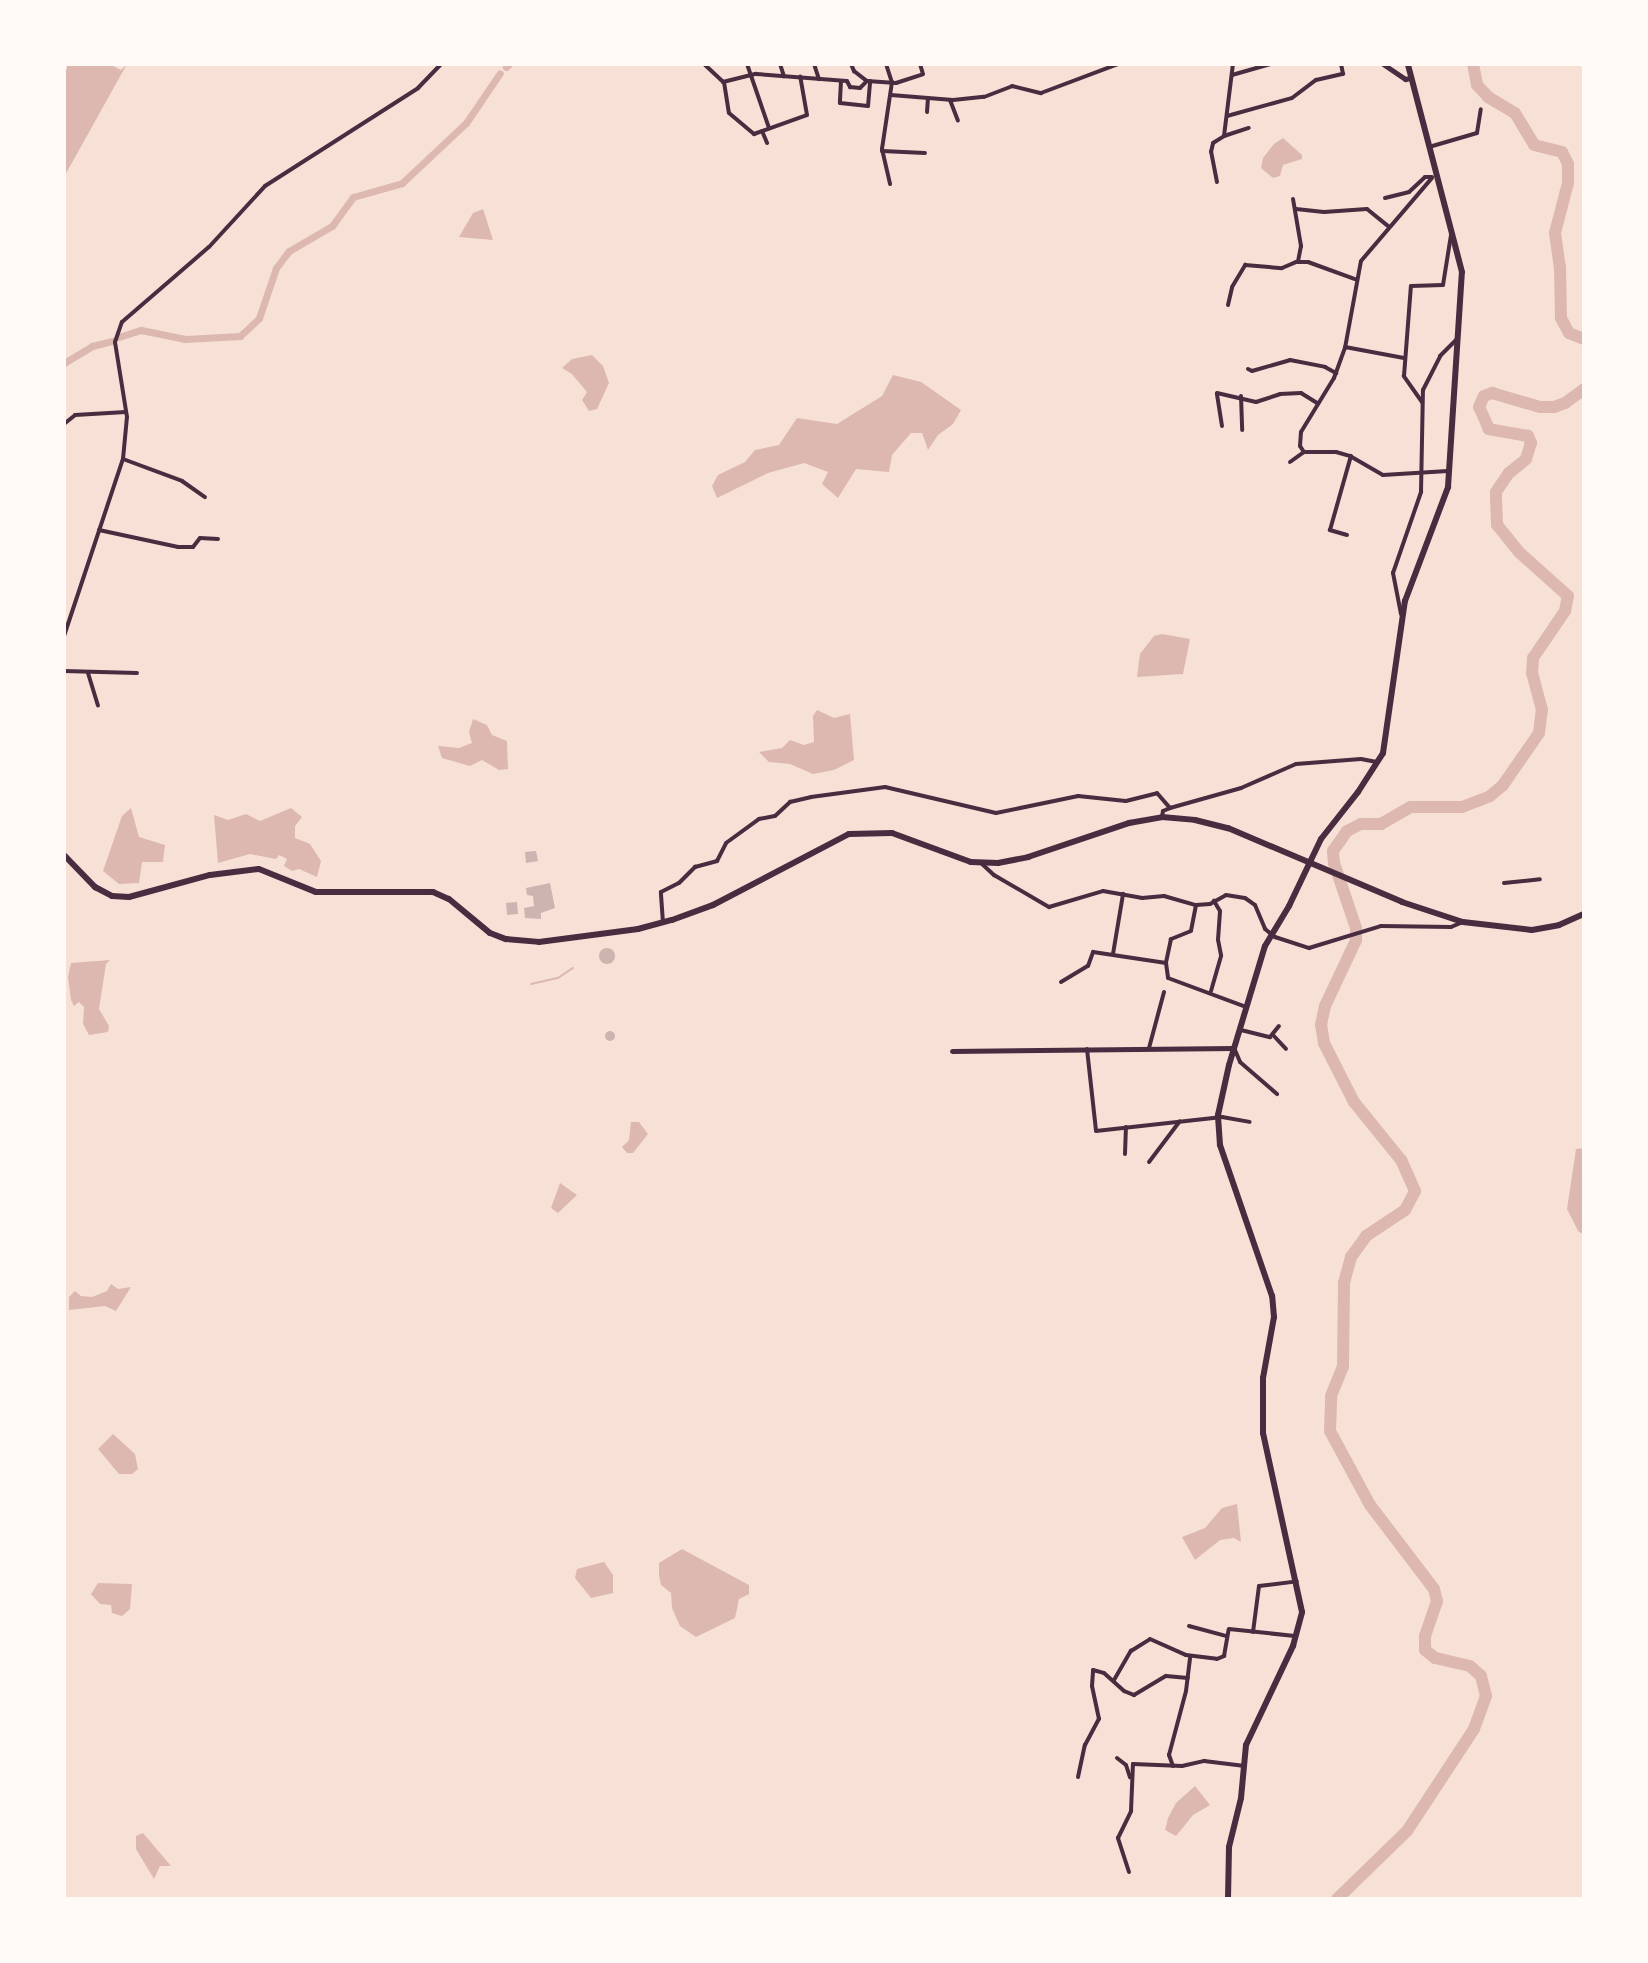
<!DOCTYPE html>
<html>
<head>
<meta charset="utf-8">
<style>
	body { margin:0 }
	#map { position:relative; width:1648px; height:1963px; overflow:hidden; background:#f7e1d7; font-family:Poppins,sans-serif }
	div>[style] { position:absolute }
	.water>* { inset:0; background:#dcb8b0 }
	.stream>* { height:2px; margin:-1px; padding:0 1px; transform-origin:1px; border-radius:1px; background:#dcb8b0 }
	.canal>* { height:7px; margin:-3.5px; padding:0 3.5px; transform-origin:3.5px; border-radius:3.5px; background:#dcb8b0 }
	.river>* { height:12px; margin:-6px; padding:0 6px; transform-origin:6px; border-radius:6px; background:#dcb8b0 }
	.building>* { inset:0; background:#ccb4b1; transform-origin:0 0 }
	.round { border-radius:50% }
	.minor>* { height:4px; margin:-2px; padding:0 2px; transform-origin:2px; border-radius:2px; background:#4a2c40 }
	.tertiary>* { height:5px; margin:-2.5px; padding:0 2.5px; transform-origin:2.5px; border-radius:2.5px; background:#4a2c40 }
	.secondary>* { height:6px; margin:-3px; padding:0 3px; transform-origin:3px; border-radius:3px; background:#4a2c40 }
	span { translate:-50% -50%; white-space:nowrap; text-align:center; line-height:1.15; -webkit-text-stroke:8px #fffaf5; paint-order:stroke }
	.frame { position:absolute; inset:0; border:66px solid #fffaf5; pointer-events:none }
</style>
</head>
<body>
<div id="map">
	<div class="water">
		<i style="clip-path:polygon(68px 64px,109px 64px,121px 70px,127px 64px,64px 177px,64px 78px)"></i>
		<i style="clip-path:polygon(1283px 138px,1302px 155px,1302px 159px,1283px 165px,1280px 176px,1273px 178px,1261px 168px,1263px 158px,1274px 144px)"></i>
		<i style="clip-path:polygon(483px 209px,493px 240px,459px 237px,473px 213px)"></i>
		<i style="clip-path:polygon(592px 355px,603px 366px,609px 383px,597px 409px,589px 411px,582px 400px,587px 392px,572px 374px,562px 368px,572px 359px)"></i>
		<i style="clip-path:polygon(893px 375px,921px 382px,961px 410px,953px 424px,938px 435px,928px 450px,922px 433px,911px 433px,892px 455px,889px 472px,856px 469px,838px 498px,822px 484px,828px 472px,804px 463px,768px 473px,717px 498px,712px 486px,718px 475px,745px 462px,755px 450px,779px 445px,797px 418px,837px 424px,882px 396px)"></i>
		<i style="clip-path:polygon(1162px 634px,1190px 639px,1183px 674px,1137px 677px,1140px 654px,1154px 636px)"></i>
		<i style="clip-path:polygon(817px 710px,834px 718px,850px 714px,854px 760px,834px 770px,813px 774px,790px 764px,769px 762px,759px 752px,782px 748px,790px 740px,804px 745px,814px 742px,813px 716px)"></i>
		<i style="clip-path:polygon(473px 719px,487px 725px,492px 735px,507px 741px,508px 769px,499px 770px,482px 760px,470px 766px,442px 758px,438px 746px,459px 748px,472px 743px,469px 732px)"></i>
		<i style="clip-path:polygon(131px 808px,139px 837px,165px 845px,163px 862px,142px 862px,139px 883px,119px 884px,103px 871px,122px 816px)"></i>
		<i style="clip-path:polygon(291px 808px,302px 817px,295px 826px,295px 838px,310px 844px,321px 861px,317px 877px,299px 869px,292px 871px,284px 866px,287px 859px,279px 855px,276px 859px,250px 854px,218px 863px,214px 815px,228px 820px,246px 814px,260px 821px)"></i>
		<i style="clip-path:polygon(110px 960px,106px 964px,99px 1009px,109px 1026px,108px 1032px,89px 1035px,83px 1024px,84px 1007px,79px 1002px,74px 1006px,71px 1000px,68px 977px,71px 963px)"></i>
		<i style="clip-path:polygon(631px 1122px,639px 1122px,648px 1134px,633px 1153px,627px 1153px,622px 1147px,629px 1140px)"></i>
		<i style="clip-path:polygon(1584px 1148px,1584px 1235px,1578px 1231px,1567px 1209px,1576px 1149px)"></i>
		<i style="clip-path:polygon(560px 1183px,577px 1195px,558px 1213px,551px 1208px)"></i>
		<i style="clip-path:polygon(111px 1284px,118px 1289px,131px 1287px,116px 1311px,105px 1306px,69px 1310px,69px 1297px,75px 1291px,81px 1296px,92px 1297px,107px 1291px)"></i>
		<i style="clip-path:polygon(113px 1434px,135px 1454px,138px 1469px,132px 1474px,119px 1474px,98px 1449px)"></i>
		<i style="clip-path:polygon(1237px 1504px,1241px 1542px,1234px 1538px,1220px 1540px,1195px 1560px,1182px 1537px,1205px 1528px,1222px 1508px)"></i>
		<i style="clip-path:polygon(682px 1549px,749px 1585px,749px 1594px,739px 1599px,735px 1618px,696px 1637px,680px 1626px,672px 1608px,671px 1593px,661px 1585px,659px 1575px,659px 1563px)"></i>
		<i style="clip-path:polygon(604px 1562px,613px 1575px,613px 1593px,591px 1598px,575px 1578px,577px 1569px)"></i>
		<i style="clip-path:polygon(98px 1583px,132px 1584px,130px 1609px,122px 1616px,112px 1613px,111px 1605px,100px 1604px,91px 1594px)"></i>
		<i style="clip-path:polygon(1195px 1786px,1210px 1805px,1193px 1815px,1176px 1836px,1165px 1830px,1168px 1818px,1176px 1803px)"></i>
		<i style="clip-path:polygon(143px 1833px,171px 1866px,160px 1866px,154px 1879px,136px 1849px,136px 1836px)"></i>
	</div>
	<div class="stream">
		<i style="left:531px;top:984px;width:28px;rotate:-13deg"></i>
		<i style="left:558px;top:978px;width:18px;rotate:-34deg"></i>
	</div>
	<div class="canal">
		<i style="left:506px;top:67px;width:4px;rotate:-45deg"></i>
		<i style="left:119px;top:337px;width:23px;rotate:-18deg"></i>
		<i style="left:141px;top:330px;width:45px;rotate:11.6deg"></i>
		<i style="left:185px;top:339px;width:55px;rotate:-3.1deg"></i>
		<i style="left:240px;top:336px;width:26px;rotate:-43deg"></i>
		<i style="left:259px;top:318px;width:53px;rotate:-71.2deg"></i>
		<i style="left:276px;top:268px;width:21px;rotate:-53deg"></i>
		<i style="left:289px;top:251px;width:50px;rotate:-30.2deg"></i>
		<i style="left:332px;top:226px;width:36px;rotate:-54deg"></i>
		<i style="left:353px;top:197px;width:51px;rotate:-15.9deg"></i>
		<i style="left:402px;top:183px;width:88px;rotate:-43.2deg"></i>
		<i style="left:466px;top:123px;width:60px;rotate:-55.8deg"></i>
		<i style="left:64px;top:363px;width:33px;rotate:-31deg"></i>
		<i style="left:92px;top:346px;width:21px;rotate:-14deg"></i>
	</div>
	<div class="river">
		<i style="left:1473px;top:64px;width:21px;rotate:79deg"></i>
		<i style="left:1477px;top:85px;width:16px;rotate:47deg"></i>
		<i style="left:1488px;top:97px;width:31px;rotate:31deg"></i>
		<i style="left:1515px;top:113px;width:37px;rotate:59deg"></i>
		<i style="left:1534px;top:145px;width:29px;rotate:14deg"></i>
		<i style="left:1562px;top:152px;width:13px;rotate:63deg"></i>
		<i style="left:1568px;top:164px;width:19px;rotate:90deg"></i>
		<i style="left:1568px;top:183px;width:52px;rotate:104.6deg"></i>
		<i style="left:1555px;top:233px;width:34px;rotate:82deg"></i>
		<i style="left:1560px;top:267px;width:51px;rotate:88.9deg"></i>
		<i style="left:1561px;top:318px;width:17px;rotate:62deg"></i>
		<i style="left:1569px;top:333px;width:16px;rotate:22deg"></i>
		<i style="left:1337px;top:1899px;width:98px;rotate:-44.2deg"></i>
		<i style="left:1407px;top:1831px;width:122px;rotate:-56.7deg"></i>
		<i style="left:1474px;top:1729px;width:35px;rotate:-70deg"></i>
		<i style="left:1486px;top:1696px;width:21px;rotate:-104deg"></i>
		<i style="left:1481px;top:1676px;width:15px;rotate:-138deg"></i>
		<i style="left:1470px;top:1666px;width:36px;rotate:-167deg"></i>
		<i style="left:1435px;top:1658px;width:13px;rotate:-141deg"></i>
		<i style="left:1425px;top:1650px;width:14px;rotate:-90deg"></i>
		<i style="left:1425px;top:1636px;width:37px;rotate:-71deg"></i>
		<i style="left:1437px;top:1601px;width:12px;rotate:-104deg"></i>
		<i style="left:1434px;top:1589px;width:106px;rotate:-127.3deg"></i>
		<i style="left:1370px;top:1505px;width:84px;rotate:-118.4deg"></i>
		<i style="left:1330px;top:1431px;width:35px;rotate:-88deg"></i>
		<i style="left:1331px;top:1396px;width:31px;rotate:-68deg"></i>
		<i style="left:1343px;top:1367px;width:84px;rotate:-89.3deg"></i>
		<i style="left:1344px;top:1283px;width:27px;rotate:-75deg"></i>
		<i style="left:1351px;top:1257px;width:26px;rotate:-54deg"></i>
		<i style="left:1366px;top:1236px;width:47px;rotate:-33.7deg"></i>
		<i style="left:1405px;top:1210px;width:21px;rotate:-62deg"></i>
		<i style="left:1415px;top:1191px;width:34px;rotate:-114deg"></i>
		<i style="left:1401px;top:1160px;width:75px;rotate:-129deg"></i>
		<i style="left:1354px;top:1102px;width:66px;rotate:-117deg"></i>
		<i style="left:1324px;top:1043px;width:18px;rotate:-99deg"></i>
		<i style="left:1321px;top:1025px;width:19px;rotate:-78deg"></i>
		<i style="left:1325px;top:1006px;width:73px;rotate:-64.8deg"></i>
		<i style="left:1356px;top:940px;width:12px;rotate:-90deg"></i>
		<i style="left:1356px;top:928px;width:69px;rotate:-108.7deg"></i>
		<i style="left:1334px;top:863px;width:12px;rotate:-95deg"></i>
		<i style="left:1333px;top:851px;width:24px;rotate:-55deg"></i>
		<i style="left:1347px;top:831px;width:16px;rotate:-27deg"></i>
		<i style="left:1361px;top:824px;width:20px"></i>
		<i style="left:1381px;top:824px;width:34px;rotate:-30deg"></i>
		<i style="left:1411px;top:807px;width:51px"></i>
		<i style="left:1462px;top:807px;width:30px;rotate:-21deg"></i>
		<i style="left:1490px;top:796px;width:17px;rotate:-40deg"></i>
		<i style="left:1503px;top:785px;width:63px;rotate:-55.3deg"></i>
		<i style="left:1539px;top:733px;width:23px;rotate:-83deg"></i>
		<i style="left:1542px;top:710px;width:38px;rotate:-105deg"></i>
		<i style="left:1532px;top:673px;width:15px;rotate:-86deg"></i>
		<i style="left:1533px;top:658px;width:57px;rotate:-55.8deg"></i>
		<i style="left:1565px;top:611px;width:15px;rotate:-79deg"></i>
		<i style="left:1568px;top:596px;width:66px;rotate:-138.1deg"></i>
		<i style="left:1519px;top:552px;width:35px;rotate:-129deg"></i>
		<i style="left:1497px;top:525px;width:33px;rotate:-92deg"></i>
		<i style="left:1496px;top:492px;width:23px;rotate:-56deg"></i>
		<i style="left:1509px;top:473px;width:22px;rotate:-39deg"></i>
		<i style="left:1526px;top:459px;width:17px;rotate:-73deg"></i>
		<i style="left:1531px;top:443px;width:8px;rotate:-113deg"></i>
		<i style="left:1528px;top:436px;width:40px;rotate:-170deg"></i>
		<i style="left:1489px;top:429px;width:24px;rotate:-114deg"></i>
		<i style="left:1479px;top:407px;width:12px;rotate:-66deg"></i>
		<i style="left:1484px;top:396px;width:9px;rotate:-21deg"></i>
		<i style="left:1492px;top:393px;width:50px;rotate:16.3deg"></i>
		<i style="left:1540px;top:407px;width:14px"></i>
		<i style="left:1554px;top:407px;width:12px;rotate:-20deg"></i>
		<i style="left:1565px;top:403px;width:24px;rotate:-36deg"></i>
	</div>
	<div class="building">
		<i style="clip-path:polygon(536px 851px,538px 861px,526px 863px,525px 852px)"></i>
		<i style="clip-path:polygon(550px 883px,555px 908px,541px 913px,541px 919px,525px 918px,524px 908px,534px 906px,533px 896px,527px 895px,526px 888px)"></i>
		<i style="left:517px;top:902px;width:12px;height:11px;rotate:85deg"></i>
		<i class="round" style="left:599px;top:948px;width:16px;height:16px"></i>
		<i class="round" style="left:605px;top:1031px;width:10px;height:10px"></i>
	</div>
	<div class="minor">
		<i style="left:704px;top:64px;width:26px;rotate:43deg"></i>
		<i style="left:723px;top:82px;width:34px;rotate:-14deg"></i>
		<i style="left:756px;top:74px;width:91px;rotate:4.4deg"></i>
		<i style="left:847px;top:81px;width:7px;rotate:63deg"></i>
		<i style="left:850px;top:87px;width:10px;rotate:6deg"></i>
		<i style="left:860px;top:88px;width:10px;rotate:-45deg"></i>
		<i style="left:867px;top:81px;width:29px;rotate:4deg"></i>
		<i style="left:896px;top:83px;width:28px;rotate:-18deg"></i>
		<i style="left:923px;top:74px;width:10px;rotate:-107deg"></i>
		<i style="left:747px;top:64px;width:68px;rotate:71deg"></i>
		<i style="left:780px;top:64px;width:13px;rotate:72deg"></i>
		<i style="left:814px;top:64px;width:16px;rotate:72deg"></i>
		<i style="left:851px;top:64px;width:8px;rotate:67deg"></i>
		<i style="left:854px;top:71px;width:16px;rotate:38deg"></i>
		<i style="left:886px;top:64px;width:19px;rotate:72deg"></i>
		<i style="left:892px;top:82px;width:68px;rotate:98.5deg"></i>
		<i style="left:882px;top:149px;width:36px;rotate:77deg"></i>
		<i style="left:1232px;top:75px;width:40px;rotate:-16deg"></i>
		<i style="left:841px;top:81px;width:22px;rotate:93deg"></i>
		<i style="left:840px;top:103px;width:28px;rotate:6deg"></i>
		<i style="left:868px;top:106px;width:25px;rotate:-85deg"></i>
		<i style="left:724px;top:82px;width:31px;rotate:81deg"></i>
		<i style="left:729px;top:113px;width:33px;rotate:40deg"></i>
		<i style="left:754px;top:134px;width:56px;rotate:-19.7deg"></i>
		<i style="left:807px;top:115px;width:39px;rotate:-100deg"></i>
		<i style="left:891px;top:95px;width:62px;rotate:4.6deg"></i>
		<i style="left:953px;top:100px;width:31px;rotate:-6deg"></i>
		<i style="left:984px;top:97px;width:30px;rotate:-21deg"></i>
		<i style="left:1012px;top:86px;width:30px;rotate:14deg"></i>
		<i style="left:1041px;top:93px;width:82px;rotate:-20.6deg"></i>
		<i style="left:950px;top:100px;width:22px;rotate:69deg"></i>
		<i style="left:927px;top:112px;width:13px;rotate:-86deg"></i>
		<i style="left:1227px;top:116px;width:67px;rotate:-15.5deg"></i>
		<i style="left:1292px;top:98px;width:30px;rotate:-37deg"></i>
		<i style="left:1316px;top:80px;width:28px;rotate:-13deg"></i>
		<i style="left:1343px;top:74px;width:10px;rotate:-101deg"></i>
		<i style="left:762px;top:131px;width:13px;rotate:67deg"></i>
		<i style="left:1224px;top:136px;width:26px;rotate:-18deg"></i>
		<i style="left:1429px;top:147px;width:50px;rotate:-16.3deg"></i>
		<i style="left:1477px;top:133px;width:24px;rotate:-81deg"></i>
		<i style="left:882px;top:151px;width:43px;rotate:2.7deg"></i>
		<i style="left:1217px;top:182px;width:31px;rotate:-101deg"></i>
		<i style="left:1211px;top:152px;width:9px;rotate:-77deg"></i>
		<i style="left:1213px;top:143px;width:13px;rotate:-32deg"></i>
		<i style="left:1224px;top:136px;width:73px;rotate:-82.9deg"></i>
		<i style="left:1385px;top:198px;width:25px;rotate:-14deg"></i>
		<i style="left:1409px;top:192px;width:22px;rotate:-43deg"></i>
		<i style="left:1425px;top:177px;width:7px"></i>
		<i style="left:1293px;top:199px;width:48px;rotate:80.3deg"></i>
		<i style="left:1301px;top:246px;width:16px;rotate:101deg"></i>
		<i style="left:1296px;top:209px;width:28px;rotate:6deg"></i>
		<i style="left:1324px;top:212px;width:43px;rotate:-4deg"></i>
		<i style="left:1367px;top:209px;width:28px;rotate:39deg"></i>
		<i style="left:1228px;top:305px;width:18px;rotate:-77deg"></i>
		<i style="left:1232px;top:287px;width:26px;rotate:-59deg"></i>
		<i style="left:1245px;top:265px;width:37px;rotate:5deg"></i>
		<i style="left:1282px;top:268px;width:15px;rotate:-23deg"></i>
		<i style="left:1296px;top:262px;width:12px"></i>
		<i style="left:1308px;top:262px;width:50px;rotate:19.9deg"></i>
		<i style="left:1345px;top:347px;width:60px;rotate:10.6deg"></i>
		<i style="left:1248px;top:369px;width:4px;rotate:27deg"></i>
		<i style="left:1252px;top:371px;width:40px;rotate:-16deg"></i>
		<i style="left:1290px;top:360px;width:36px;rotate:11deg"></i>
		<i style="left:1325px;top:367px;width:13px;rotate:29deg"></i>
		<i style="left:1241px;top:396px;width:34px;rotate:88deg"></i>
		<i style="left:1422px;top:402px;width:32px;rotate:-125deg"></i>
		<i style="left:1404px;top:376px;width:90px;rotate:-85.6deg"></i>
		<i style="left:1411px;top:286px;width:32px;rotate:-2deg"></i>
		<i style="left:1443px;top:285px;width:51px;rotate:-80.9deg"></i>
		<i style="left:64px;top:424px;width:14px;rotate:-39deg"></i>
		<i style="left:75px;top:415px;width:51px;rotate:-3.4deg"></i>
		<i style="left:1222px;top:426px;width:33px;rotate:-99deg"></i>
		<i style="left:1217px;top:393px;width:40px;rotate:13deg"></i>
		<i style="left:1256px;top:402px;width:25px;rotate:-18deg"></i>
		<i style="left:1280px;top:394px;width:21px;rotate:-3deg"></i>
		<i style="left:1301px;top:393px;width:19px;rotate:32deg"></i>
		<i style="left:1304px;top:452px;width:7px;rotate:-124deg"></i>
		<i style="left:1300px;top:446px;width:14px;rotate:-86deg"></i>
		<i style="left:1301px;top:432px;width:63px;rotate:-58.6deg"></i>
		<i style="left:1334px;top:378px;width:32px;rotate:-70deg"></i>
		<i style="left:1345px;top:348px;width:88px;rotate:-79.6deg"></i>
		<i style="left:1361px;top:261px;width:109px;rotate:-49.5deg"></i>
		<i style="left:123px;top:459px;width:63px;rotate:20.4deg"></i>
		<i style="left:182px;top:481px;width:28px;rotate:35deg"></i>
		<i style="left:1290px;top:462px;width:17px;rotate:-36deg"></i>
		<i style="left:1304px;top:452px;width:32px"></i>
		<i style="left:1336px;top:452px;width:15px;rotate:16deg"></i>
		<i style="left:1350px;top:456px;width:38px;rotate:30deg"></i>
		<i style="left:1383px;top:475px;width:65px;rotate:-3.5deg"></i>
		<i style="left:99px;top:530px;width:81px;rotate:12.1deg"></i>
		<i style="left:178px;top:547px;width:15px"></i>
		<i style="left:193px;top:547px;width:11px;rotate:-52deg"></i>
		<i style="left:200px;top:538px;width:18px;rotate:3deg"></i>
		<i style="left:1347px;top:535px;width:18px;rotate:-164deg"></i>
		<i style="left:1330px;top:530px;width:77px;rotate:-74.2deg"></i>
		<i style="left:1401px;top:614px;width:42px;rotate:-101deg"></i>
		<i style="left:1393px;top:573px;width:86px;rotate:-70.9deg"></i>
		<i style="left:1421px;top:492px;width:102px;rotate:-88.9deg"></i>
		<i style="left:1423px;top:390px;width:38px;rotate:-63deg"></i>
		<i style="left:1440px;top:356px;width:23px;rotate:-45deg"></i>
		<i style="left:64px;top:636px;width:187px;rotate:-71.6deg"></i>
		<i style="left:123px;top:459px;width:42px;rotate:-84.6deg"></i>
		<i style="left:127px;top:417px;width:76px;rotate:-99.1deg"></i>
		<i style="left:115px;top:342px;width:21px;rotate:-71deg"></i>
		<i style="left:122px;top:322px;width:115px;rotate:-40.8deg"></i>
		<i style="left:209px;top:247px;width:83px;rotate:-47.4deg"></i>
		<i style="left:265px;top:186px;width:182px;rotate:-32.6deg"></i>
		<i style="left:418px;top:88px;width:33px;rotate:-46deg"></i>
		<i style="left:64px;top:671px;width:73px;rotate:1.6deg"></i>
		<i style="left:88px;top:673px;width:34px;rotate:73deg"></i>
		<i style="left:1162px;top:817px;width:6px;rotate:-81deg"></i>
		<i style="left:1163px;top:811px;width:8px;rotate:-23deg"></i>
		<i style="left:1170px;top:808px;width:74px;rotate:-15.7deg"></i>
		<i style="left:1241px;top:788px;width:60px;rotate:-23.6deg"></i>
		<i style="left:1296px;top:764px;width:65px;rotate:-4.4deg"></i>
		<i style="left:1361px;top:759px;width:16px;rotate:11deg"></i>
		<i style="left:981px;top:863px;width:18px;rotate:43deg"></i>
		<i style="left:994px;top:875px;width:64px;rotate:30.2deg"></i>
		<i style="left:1049px;top:907px;width:56px;rotate:-16.5deg"></i>
		<i style="left:1103px;top:891px;width:40px;rotate:10deg"></i>
		<i style="left:1142px;top:898px;width:22px;rotate:-5deg"></i>
		<i style="left:1164px;top:896px;width:33px;rotate:16deg"></i>
		<i style="left:1196px;top:905px;width:14px;rotate:-4deg"></i>
		<i style="left:1210px;top:904px;width:18px;rotate:-29deg"></i>
		<i style="left:1226px;top:895px;width:19px;rotate:9deg"></i>
		<i style="left:1245px;top:898px;width:12px;rotate:35deg"></i>
		<i style="left:1255px;top:905px;width:26px;rotate:67deg"></i>
		<i style="left:1265px;top:929px;width:13px;rotate:39deg"></i>
		<i style="left:1275px;top:937px;width:36px;rotate:18deg"></i>
		<i style="left:1309px;top:948px;width:75px;rotate:-17deg"></i>
		<i style="left:1381px;top:926px;width:70px;rotate:0.8deg"></i>
		<i style="left:1451px;top:927px;width:13px;rotate:-23deg"></i>
		<i style="left:1504px;top:883px;width:36px;rotate:-6deg"></i>
		<i style="left:1196px;top:905px;width:26px;rotate:101deg"></i>
		<i style="left:1191px;top:931px;width:22px;rotate:158deg"></i>
		<i style="left:1171px;top:939px;width:25px;rotate:102deg"></i>
		<i style="left:1166px;top:963px;width:15px;rotate:82deg"></i>
		<i style="left:1168px;top:978px;width:83px;rotate:20.4deg"></i>
		<i style="left:663px;top:923px;width:31px;rotate:-94deg"></i>
		<i style="left:661px;top:892px;width:20px;rotate:-27deg"></i>
		<i style="left:679px;top:883px;width:23px;rotate:-45deg"></i>
		<i style="left:695px;top:867px;width:23px;rotate:-15deg"></i>
		<i style="left:717px;top:861px;width:20px;rotate:-63deg"></i>
		<i style="left:726px;top:843px;width:41px;rotate:-36deg"></i>
		<i style="left:759px;top:819px;width:16px;rotate:-11deg"></i>
		<i style="left:775px;top:816px;width:21px;rotate:-43deg"></i>
		<i style="left:790px;top:802px;width:22px;rotate:-13deg"></i>
		<i style="left:811px;top:797px;width:75px;rotate:-7.7deg"></i>
		<i style="left:885px;top:787px;width:114px;rotate:13.2deg"></i>
		<i style="left:996px;top:813px;width:84px;rotate:-11.7deg"></i>
		<i style="left:1078px;top:796px;width:48px;rotate:5.9deg"></i>
		<i style="left:1126px;top:801px;width:32px;rotate:-14deg"></i>
		<i style="left:1157px;top:793px;width:20px;rotate:49deg"></i>
		<i style="left:1113px;top:954px;width:61px;rotate:-80.5deg"></i>
		<i style="left:1061px;top:982px;width:31px;rotate:-31deg"></i>
		<i style="left:1088px;top:966px;width:15px;rotate:-70deg"></i>
		<i style="left:1093px;top:952px;width:74px;rotate:8.6deg"></i>
		<i style="left:1211px;top:991px;width:37px;rotate:-74deg"></i>
		<i style="left:1221px;top:955px;width:15px;rotate:-101deg"></i>
		<i style="left:1218px;top:940px;width:29px;rotate:-86deg"></i>
		<i style="left:1220px;top:911px;width:12px;rotate:-121deg"></i>
		<i style="left:1241px;top:1030px;width:30px;rotate:14deg"></i>
		<i style="left:1270px;top:1037px;width:14px;rotate:-51deg"></i>
		<i style="left:1273px;top:1035px;width:19px;rotate:47deg"></i>
		<i style="left:1149px;top:1048px;width:58px;rotate:-75deg"></i>
		<i style="left:1087px;top:1049px;width:82px;rotate:83.7deg"></i>
		<i style="left:1096px;top:1131px;width:127px;rotate:-6.3deg"></i>
		<i style="left:1222px;top:1117px;width:28px;rotate:10deg"></i>
		<i style="left:1235px;top:1050px;width:13px;rotate:67deg"></i>
		<i style="left:1240px;top:1062px;width:49px;rotate:40.9deg"></i>
		<i style="left:1125px;top:1154px;width:27px;rotate:-88deg"></i>
		<i style="left:1149px;top:1162px;width:51px;rotate:-52.9deg"></i>
		<i style="left:1189px;top:1626px;width:39px;rotate:15deg"></i>
		<i style="left:1253px;top:1632px;width:46px;rotate:-82.6deg"></i>
		<i style="left:1259px;top:1586px;width:38px;rotate:-7deg"></i>
		<i style="left:1114px;top:1680px;width:34px;rotate:-60deg"></i>
		<i style="left:1131px;top:1651px;width:22px;rotate:-32deg"></i>
		<i style="left:1150px;top:1639px;width:39px;rotate:24deg"></i>
		<i style="left:1186px;top:1655px;width:31px;rotate:7deg"></i>
		<i style="left:1217px;top:1659px;width:8px;rotate:-23deg"></i>
		<i style="left:1224px;top:1656px;width:27px;rotate:-80deg"></i>
		<i style="left:1229px;top:1629px;width:66px;rotate:6.1deg"></i>
		<i style="left:1117px;top:1758px;width:11px;rotate:38deg"></i>
		<i style="left:1126px;top:1765px;width:13px;rotate:72deg"></i>
		<i style="left:1173px;top:1766px;width:12px;rotate:-110deg"></i>
		<i style="left:1169px;top:1755px;width:66px;rotate:-75.1deg"></i>
		<i style="left:1186px;top:1691px;width:35px;rotate:-83deg"></i>
		<i style="left:1078px;top:1777px;width:33px;rotate:-78deg"></i>
		<i style="left:1085px;top:1745px;width:30px;rotate:-62deg"></i>
		<i style="left:1099px;top:1719px;width:34px;rotate:-102deg"></i>
		<i style="left:1092px;top:1686px;width:16px;rotate:-86deg"></i>
		<i style="left:1093px;top:1670px;width:11px;rotate:15deg"></i>
		<i style="left:1104px;top:1673px;width:27px;rotate:42deg"></i>
		<i style="left:1124px;top:1691px;width:11px;rotate:22deg"></i>
		<i style="left:1134px;top:1695px;width:37px;rotate:-31deg"></i>
		<i style="left:1166px;top:1676px;width:22px;rotate:5deg"></i>
		<i style="left:1129px;top:1872px;width:36px;rotate:-108deg"></i>
		<i style="left:1118px;top:1838px;width:30px;rotate:-64deg"></i>
		<i style="left:1131px;top:1811px;width:47px;rotate:-87.6deg"></i>
		<i style="left:1133px;top:1764px;width:49px;rotate:2.3deg"></i>
		<i style="left:1182px;top:1766px;width:23px;rotate:-13deg"></i>
		<i style="left:1204px;top:1761px;width:39px;rotate:7deg"></i>
	</div>
	<div class="tertiary">
		<i style="left:1383px;top:64px;width:27px;rotate:34deg"></i>
		<i style="left:1405px;top:79px;width:5px;rotate:-11deg"></i>
		<i style="left:952px;top:1051px;width:282px;rotate:-0.6deg"></i>
	</div>
	<div class="secondary">
		<i style="left:64px;top:855px;width:45px;rotate:45.9deg"></i>
		<i style="left:95px;top:887px;width:19px;rotate:28deg"></i>
		<i style="left:112px;top:896px;width:17px;rotate:3deg"></i>
		<i style="left:129px;top:897px;width:84px;rotate:-15.2deg"></i>
		<i style="left:210px;top:875px;width:49px;rotate:-7deg"></i>
		<i style="left:259px;top:869px;width:61px;rotate:22deg"></i>
		<i style="left:316px;top:892px;width:117px"></i>
		<i style="left:433px;top:892px;width:17px;rotate:24deg"></i>
		<i style="left:449px;top:899px;width:53px;rotate:39.7deg"></i>
		<i style="left:490px;top:933px;width:17px;rotate:21deg"></i>
		<i style="left:506px;top:939px;width:33px;rotate:5deg"></i>
		<i style="left:539px;top:942px;width:100px;rotate:-7.5deg"></i>
		<i style="left:638px;top:929px;width:35px;rotate:-15deg"></i>
		<i style="left:672px;top:920px;width:44px;rotate:-20.1deg"></i>
		<i style="left:713px;top:905px;width:153px;rotate:-27.6deg"></i>
		<i style="left:849px;top:834px;width:43px;rotate:-1.3deg"></i>
		<i style="left:892px;top:833px;width:84px;rotate:20.2deg"></i>
		<i style="left:971px;top:862px;width:27px;rotate:2deg"></i>
		<i style="left:998px;top:863px;width:31px;rotate:-11deg"></i>
		<i style="left:1028px;top:857px;width:107px;rotate:-18.6deg"></i>
		<i style="left:1129px;top:823px;width:34px;rotate:-10deg"></i>
		<i style="left:1162px;top:817px;width:33px;rotate:5deg"></i>
		<i style="left:1195px;top:820px;width:34px;rotate:14deg"></i>
		<i style="left:1228px;top:828px;width:189px;rotate:23deg"></i>
		<i style="left:1402px;top:902px;width:64px;rotate:18.2deg"></i>
		<i style="left:1463px;top:922px;width:69px;rotate:6.6deg"></i>
		<i style="left:1532px;top:930px;width:27px;rotate:-10deg"></i>
		<i style="left:1559px;top:925px;width:27px;rotate:-24deg"></i>
		<i style="left:1228px;top:1899px;width:52px;rotate:-88.9deg"></i>
		<i style="left:1229px;top:1847px;width:50px;rotate:-76.2deg"></i>
		<i style="left:1241px;top:1798px;width:53px;rotate:-84.6deg"></i>
		<i style="left:1246px;top:1745px;width:110px;rotate:-64.6deg"></i>
		<i style="left:1293px;top:1646px;width:35px;rotate:-75deg"></i>
		<i style="left:1302px;top:1612px;width:183px;rotate:-102.3deg"></i>
		<i style="left:1263px;top:1433px;width:55px;rotate:-90deg"></i>
		<i style="left:1263px;top:1378px;width:62px;rotate:-79.8deg"></i>
		<i style="left:1274px;top:1317px;width:21px;rotate:-95deg"></i>
		<i style="left:1272px;top:1296px;width:160px;rotate:-109deg"></i>
		<i style="left:1220px;top:1145px;width:30px;rotate:-94deg"></i>
		<i style="left:1218px;top:1115px;width:51px;rotate:-77.6deg"></i>
		<i style="left:1229px;top:1065px;width:124px;rotate:-73.2deg"></i>
		<i style="left:1265px;top:946px;width:47px;rotate:-59deg"></i>
		<i style="left:1289px;top:906px;width:74px;rotate:-64.5deg"></i>
		<i style="left:1321px;top:839px;width:60px;rotate:-51.8deg"></i>
		<i style="left:1358px;top:792px;width:46px;rotate:-57.3deg"></i>
		<i style="left:1383px;top:753px;width:154px;rotate:-81.8deg"></i>
		<i style="left:1405px;top:601px;width:122px;rotate:-69.3deg"></i>
		<i style="left:1448px;top:487px;width:215px;rotate:-86.3deg"></i>
		<i style="left:1462px;top:272px;width:215px;rotate:-104.6deg"></i>
	</div>
	<div class="frame"></div>
</div>
</body>
</html>
